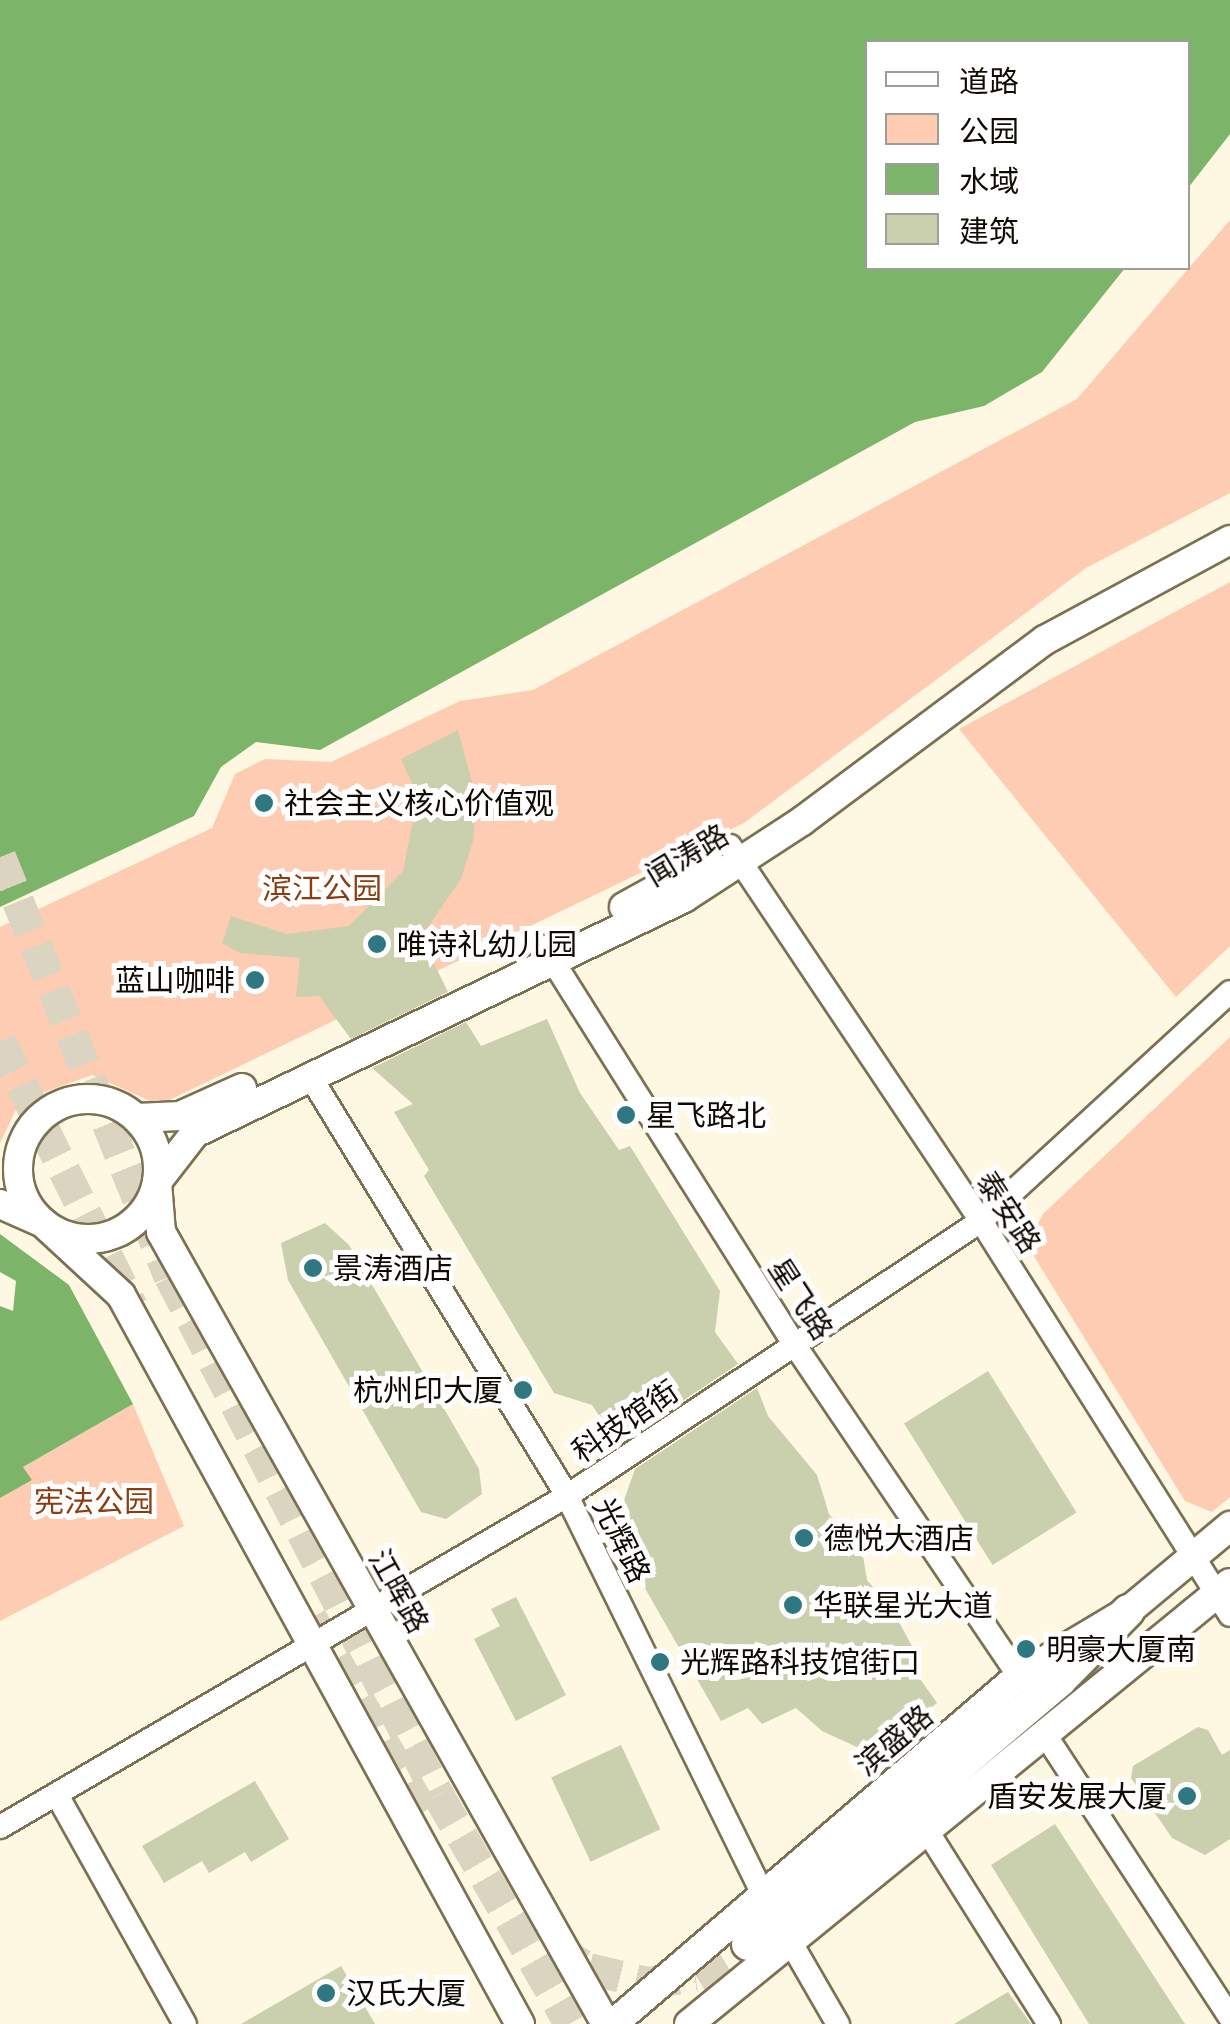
<!DOCTYPE html>
<html>
<head>
<meta charset="utf-8">
<style>
	body { margin:0 }
	#map { position:relative; width:1230px; height:2024px; overflow:hidden; background:#fef7e2; font-family:Quicksand,"Noto Sans SC",sans-serif }
	div>[style] { position:absolute }
	.green>* { inset:0; background:#fecbb3 }
	.water>* { inset:0; background:#7cb569 }
	.building>* { inset:0; background:#cacfad; transform-origin:0 0 }
	.highway-tunnel>* { height:32px; margin-top:-16px; transform-origin:0; background:repeating-linear-gradient(90deg,#dad4c0 0 32px,transparent 0 48px) }
	.roads { filter:drop-shadow(2px 0 #7b7152) drop-shadow(-2px 0 #7b7152) drop-shadow(0 2px #7b7152) drop-shadow(0 -2px #7b7152) }
	.minor>* { height:22px; margin:-11px; padding:0 11px; transform-origin:11px; border-radius:11px; background:#fff }
	.major>* { height:28px; margin:-14px; padding:0 14px; transform-origin:14px; border-radius:14px; background:#fff }
	.major>.ring { margin:-14px; padding:0; box-sizing:content-box; background:none; border:28px solid #fff; border-radius:50% }
	.highway>* { height:32px; margin:-16px; padding:0 16px; transform-origin:16px; border-radius:16px; background:#fff }
	.dots>* { width:28px; height:28px; translate:-50% -50%; box-sizing:border-box; border:5px solid #fff; border-radius:50% }
	span { translate:-50% -50%; white-space:nowrap; text-align:center; line-height:1.15; -webkit-text-stroke:10px #fff; paint-order:stroke }
	.poi-label { font-size:30px; color:#0f0b02 }
	.left { translate:0 -50%; text-align:left }
	.right { translate:-100% -50%; text-align:right }
	.street-label { font-size:30px; color:#0f0b02 }
	.park-label { font-size:30px; color:#8c3d0f }
	.legend { position:absolute; left:865px; top:40px; width:325px; height:230px; box-sizing:border-box; background:#fff; border:2px solid #9f9d9a; margin:0; padding:12px 18px; list-style:none; font-size:30px; color:#0f0b02 }
	.legend li { display:flex; align-items:center; gap:20px; height:50px }
	.legend b { width:50px; border:2px solid #9f9d9a }
</style>
</head>
<body>
<div id="map">
	<div class="green">
		<i style="clip-path:polygon(1230px 220px,1230px 493px,1086px 568px,744px 823px,159px 1105px,92px 1075px,20px 1101px,0 1143px,0 927px,212px 828px,235px 774px,265px 759px,331px 762px,460px 701px,533px 690px,1077px 399px)"></i>
		<i style="clip-path:polygon(1230px 582px,1230px 946px,1176px 997px,959px 729px)"></i>
		<i style="clip-path:polygon(1230px 1037px,1230px 1497px,1212px 1512px,1185px 1501px,1027px 1245px,1043px 1214px)"></i>
		<i style="clip-path:polygon(133px 1404px,184px 1526px,0 1621px,0 1498px,31px 1480px,23px 1467px)"></i>
	</div>
	<div class="water">
		<i style="clip-path:polygon(0 0,1230px 0,1230px 134px,1188px 188px,1188px 42px,868px 42px,868px 268px,1125px 268px,1042px 372px,984px 406px,915px 422px,320px 750px,256px 742px,221px 767px,194px 816px,0 907px)"></i>
		<i style="clip-path:polygon(0 1234px,69px 1285px,133px 1404px,23px 1467px,32px 1480px,0 1498px,0 1306px,13px 1311px,16px 1281px,0 1272px)"></i>
	</div>
	<div class="building">
		<i style="clip-path:polygon(458px 730px,477px 801px,473px 841px,461px 879px,421px 937px,448px 992px,351px 1039px,319px 996px,296px 997px,300px 958px,240px 953px,222px 943px,231px 916px,287px 934px,349px 926px,403px 871px,414px 815px,413px 785px,401px 759px)"></i>
		<i style="clip-path:polygon(547px 1019px,580px 1093px,619px 1150px,630px 1146px,720px 1291px,715px 1332px,738px 1364px,618px 1444px,592px 1405px,554px 1393px,424px 1176px,429px 1170px,394px 1112px,413px 1104px,372px 1068px,466px 1022px,481px 1046px)"></i>
		<i style="clip-path:polygon(325px 1223px,349px 1245px,479px 1469px,482px 1494px,446px 1519px,421px 1512px,288px 1280px,281px 1243px)"></i>
		<i style="left:988px;top:1371px;width:167px;height:99px;rotate:58deg"></i>
		<i style="clip-path:polygon(757px 1388px,768px 1416px,817px 1475px,829px 1514px,863px 1556px,867px 1580px,893px 1611px,914px 1650px,918px 1676px,937px 1703px,872px 1754px,822px 1731px,796px 1708px,762px 1724px,748px 1708px,721px 1721px,619px 1543px,616px 1523px,635px 1469px)"></i>
		<i style="clip-path:polygon(516px 1597px,566px 1695px,516px 1721px,474px 1639px,500px 1626px,491px 1609px)"></i>
		<i style="clip-path:polygon(1198px 1727px,1208px 1730px,1222px 1755px,1230px 1750px,1230px 1839px,1205px 1855px,1172px 1838px,1131px 1778px,1133px 1766px)"></i>
		<i style="left:621px;top:1745px;width:93px;height:77px;rotate:65deg"></i>
		<i style="clip-path:polygon(255px 1781px,289px 1839px,251px 1862px,245px 1852px,209px 1873px,202px 1861px,164px 1883px,142px 1846px)"></i>
		<i style="clip-path:polygon(1055px 1824px,1185px 2024px,1089px 2024px,991px 1865px)"></i>
		<i style="clip-path:polygon(341px 1966px,375px 2024px,241px 2024px)"></i>
		<i style="clip-path:polygon(1008px 1992px,1031px 2024px,954px 2024px)"></i>
	</div>
	<div class="highway-tunnel">
		<i style="left:0;top:857px;width:453px;rotate:68deg"></i>
		<i style="left:170px;top:1277px;width:583px;rotate:62.64deg"></i>
		<i style="left:438px;top:1795px;width:264px;rotate:60deg"></i>
		<i style="left:0;top:1042px;width:296px;rotate:63.5deg"></i>
		<i style="left:311px;top:1618px;width:226px;rotate:60deg"></i>
		<i style="left:555px;top:1948px;width:40px;rotate:32deg"></i>
		<i style="left:589px;top:1969px;width:60px;rotate:13.6deg"></i>
		<i style="left:647px;top:1983px;width:49px;rotate:-8.1deg"></i>
		<i style="left:696px;top:1976px;width:61px;rotate:-31.6deg"></i>
	</div>
	<div class="roads">
		<div class="minor">
			<i style="left:730px;top:846px;width:451px;rotate:56.2deg"></i>
			<i style="left:981px;top:1221px;width:466px;rotate:57.7deg"></i>
			<i style="left:544px;top:947px;width:469px;rotate:57.8deg"></i>
			<i style="left:794px;top:1344px;width:401px;rotate:55.9deg"></i>
			<i style="left:310px;top:1076px;width:492px;rotate:58.5deg"></i>
			<i style="left:567px;top:1496px;width:440px;rotate:63.8deg"></i>
			<i style="left:1044px;top:1733px;width:339px;rotate:56.8deg"></i>
			<i style="left:57px;top:1795px;width:262px;rotate:60.8deg"></i>
			<i style="left:0;top:1827px;width:657px;rotate:-30.28deg"></i>
			<i style="left:567px;top:1496px;width:497px;rotate:-33.6deg"></i>
			<i style="left:981px;top:1221px;width:338px;rotate:-42.6deg"></i>
			<i style="left:926px;top:1829px;width:231px;rotate:57.8deg"></i>
			<i style="left:790px;top:1941px;width:96px;rotate:60deg"></i>
		</div>
		<div class="major">
			<i style="left:624px;top:907px;width:97px;rotate:-28.9deg"></i>
			<i class="ring" style="left:18px;top:1099px;width:112px;height:112px"></i>
			<i style="left:137px;top:1118px;width:43px;rotate:-2.7deg"></i>
			<i style="left:180px;top:1116px;width:68px;rotate:-24.3deg"></i>
			<i style="left:0;top:1204px;width:47px;rotate:23.8deg"></i>
			<i style="left:43px;top:1223px;width:106px;rotate:42.7deg"></i>
			<i style="left:121px;top:1295px;width:831px;rotate:61.31deg"></i>
			<i style="left:606px;top:2024px;width:908px;rotate:-119.33deg"></i>
			<i style="left:161px;top:1232px;width:50px;rotate:-94.6deg"></i>
			<i style="left:157px;top:1182px;width:62px;rotate:-52.2deg"></i>
			<i style="left:195px;top:1133px;width:543px;rotate:-25.67deg"></i>
			<i style="left:684px;top:898px;width:141px;rotate:-33.1deg"></i>
			<i style="left:802px;top:821px;width:303px;rotate:-36.7deg"></i>
			<i style="left:1045px;top:640px;width:210px;rotate:-28.4deg"></i>
			<i style="left:613px;top:2024px;width:535px;rotate:-40.6deg"></i>
			<i style="left:1019px;top:1676px;width:127px;rotate:-30.8deg"></i>
			<i style="left:1128px;top:1611px;width:133px;rotate:-39.8deg"></i>
			<i style="left:689px;top:2024px;width:698px;rotate:-39.19deg"></i>
		</div>
		<div class="highway">
			<i style="left:748px;top:1944px;width:409px;rotate:-40.2deg"></i>
			<i style="left:1060px;top:1680px;width:97px;rotate:-45.4deg"></i>
		</div>
	</div>
	<div class="dots">
		<i style="left:264px;top:803px;background:#307881"></i>
		<i style="left:377px;top:944px;background:#307881"></i>
		<i style="left:255px;top:980px;background:#307881"></i>
		<i style="left:626px;top:1115px;background:#307881"></i>
		<i style="left:313px;top:1268px;background:#307881"></i>
		<i style="left:523px;top:1390px;background:#307881"></i>
		<i style="left:804px;top:1538px;background:#307881"></i>
		<i style="left:793px;top:1605px;background:#307881"></i>
		<i style="left:1026px;top:1649px;background:#307881"></i>
		<i style="left:660px;top:1662px;background:#307881"></i>
		<i style="left:1187px;top:1796px;background:#307881"></i>
		<i style="left:326px;top:1993px;background:#307881"></i>
	</div>
	<div class="poi-label">
		<span class="left" style="left:284px;top:803px">社会主义核心价值观</span>
		<span class="left" style="left:397px;top:944px">唯诗礼幼儿园</span>
		<span class="right" style="left:235px;top:980px">蓝山咖啡</span>
		<span class="left" style="left:646px;top:1115px">星飞路北</span>
		<span class="left" style="left:333px;top:1268px">景涛酒店</span>
		<span class="right" style="left:503px;top:1390px">杭州印大厦</span>
		<span class="left" style="left:824px;top:1538px">德悦大酒店</span>
		<span class="left" style="left:813px;top:1605px">华联星光大道</span>
		<span class="left" style="left:1046px;top:1649px">明豪大厦南</span>
		<span class="left" style="left:680px;top:1662px">光辉路科技馆街口</span>
		<span class="right" style="left:1167px;top:1796px">盾安发展大厦</span>
		<span class="left" style="left:346px;top:1993px">汉氏大厦</span>
	</div>
	<div class="street-label">
		<span style="left:687px;top:855px;rotate:-31deg">闻涛路</span>
		<span style="left:1009px;top:1212px;rotate:57deg">泰安路</span>
		<span style="left:801px;top:1299px;rotate:57deg">星飞路</span>
		<span style="left:625px;top:1421px;rotate:-34deg">科技馆街</span>
		<span style="left:622px;top:1540px;rotate:64deg">光辉路</span>
		<span style="left:399px;top:1591px;rotate:61deg">江晖路</span>
		<span style="left:894px;top:1740px;rotate:-40deg">滨盛路</span>
	</div>
	<div class="park-label">
		<span style="left:322px;top:888px">滨江公园</span>
		<span style="left:94px;top:1501px">宪法公园</span>
	</div>
	<ul class="legend">
	<li><b style="height:12px;background:#fff"></b>道路</li>
	<li><b style="height:28px;background:#fecbb3"></b>公园</li>
	<li><b style="height:28px;background:#7cb569"></b>水域</li>
	<li><b style="height:28px;background:#cacfad"></b>建筑</li>
	</ul>
</div>
</body>
</html>
